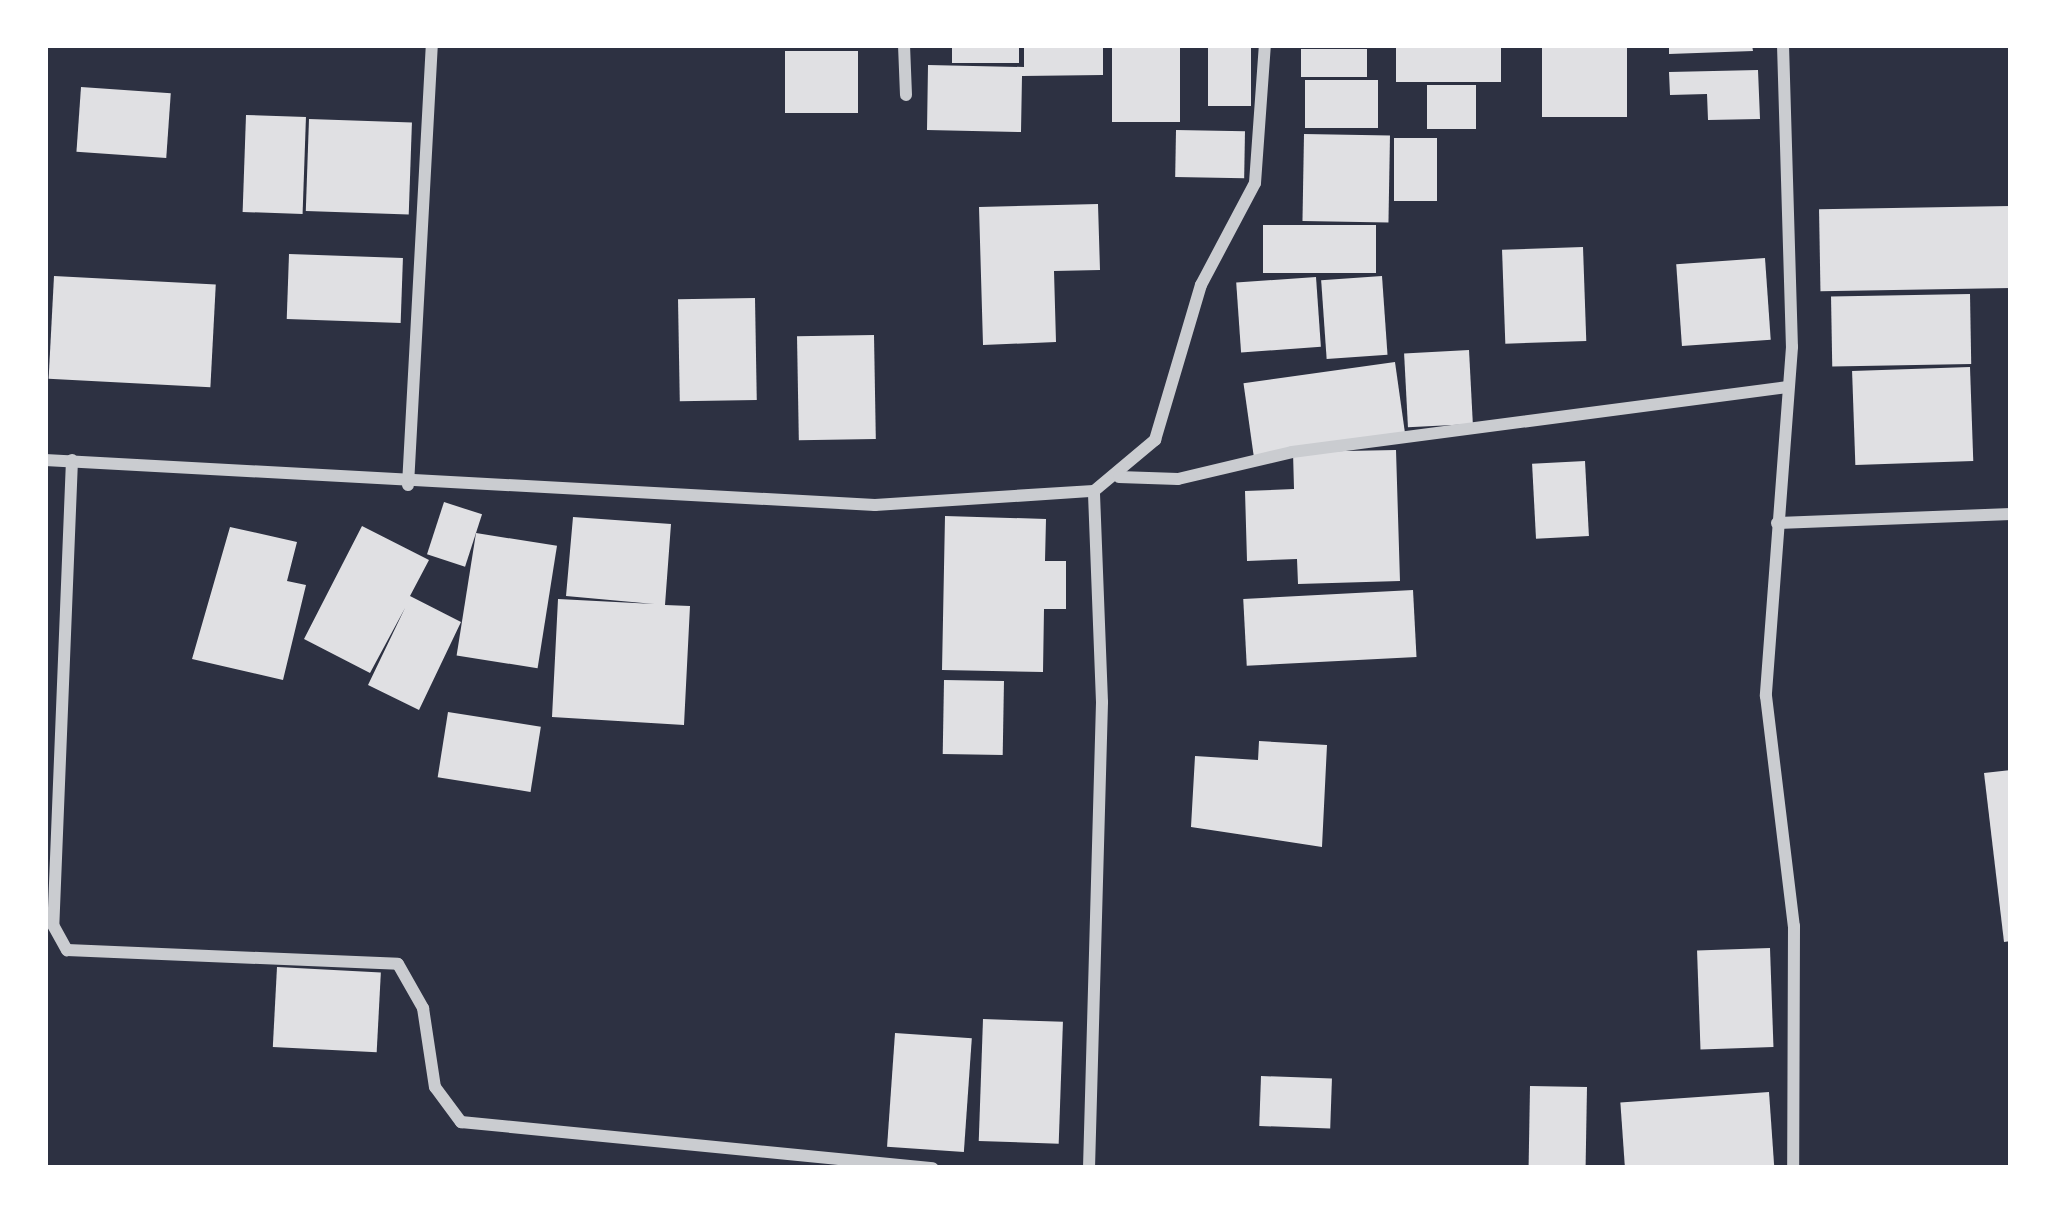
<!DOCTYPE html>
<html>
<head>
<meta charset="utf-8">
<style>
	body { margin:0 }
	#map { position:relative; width:2056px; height:1213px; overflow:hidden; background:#2d3142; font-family:"Open Sans",sans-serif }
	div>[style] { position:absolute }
	.building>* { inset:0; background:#e0e0e3; transform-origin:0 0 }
	.minor>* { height:12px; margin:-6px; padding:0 6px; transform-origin:6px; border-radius:6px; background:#caccd0 }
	span { translate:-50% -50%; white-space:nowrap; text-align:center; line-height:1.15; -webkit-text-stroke:12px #fff; paint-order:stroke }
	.frame { position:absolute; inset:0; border:48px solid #fff; pointer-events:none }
</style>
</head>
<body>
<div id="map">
	<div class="building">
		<i style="left:952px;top:45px;width:67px;height:18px"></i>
		<i style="clip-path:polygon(1024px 45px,1103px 45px,1103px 75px,1022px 76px,1021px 132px,927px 130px,928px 65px,1024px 67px)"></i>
		<i style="left:1112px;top:45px;width:68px;height:77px"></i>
		<i style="left:1208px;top:45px;width:43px;height:61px"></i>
		<i style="left:1396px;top:45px;width:105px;height:37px"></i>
		<i style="left:1542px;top:45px;width:85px;height:72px"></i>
		<i style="clip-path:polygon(1669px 45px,1752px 45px,1753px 51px,1669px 54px)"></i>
		<i style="left:1367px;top:49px;width:28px;height:66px;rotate:90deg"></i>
		<i style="left:785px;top:51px;width:73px;height:62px"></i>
		<i style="clip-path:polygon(1758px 70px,1760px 119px,1708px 120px,1707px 94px,1670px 95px,1669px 72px)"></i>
		<i style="left:1305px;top:80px;width:73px;height:48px"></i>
		<i style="left:1427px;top:85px;width:49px;height:44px"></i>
		<i style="left:81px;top:87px;width:90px;height:65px;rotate:4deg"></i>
		<i style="left:246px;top:115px;width:60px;height:97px;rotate:2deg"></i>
		<i style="left:309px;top:119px;width:103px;height:92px;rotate:2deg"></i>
		<i style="left:1176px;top:130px;width:69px;height:47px;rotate:1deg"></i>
		<i style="left:1304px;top:134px;width:86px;height:87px;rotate:1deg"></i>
		<i style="left:1437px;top:138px;width:63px;height:43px;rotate:90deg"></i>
		<i style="clip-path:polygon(1098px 204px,1100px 270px,1054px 271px,1056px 342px,983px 345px,979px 207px)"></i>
		<i style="left:2010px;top:206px;width:82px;height:191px;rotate:89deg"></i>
		<i style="left:1263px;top:225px;width:113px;height:48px"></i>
		<i style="left:1583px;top:247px;width:94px;height:81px;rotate:88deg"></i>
		<i style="left:289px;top:254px;width:114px;height:65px;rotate:2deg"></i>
		<i style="left:1765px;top:258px;width:82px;height:89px;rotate:86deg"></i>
		<i style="left:54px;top:276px;width:162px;height:103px;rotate:3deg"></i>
		<i style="left:1382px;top:276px;width:79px;height:61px;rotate:86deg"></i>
		<i style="left:1316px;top:277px;width:70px;height:80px;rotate:86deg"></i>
		<i style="left:1970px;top:294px;width:70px;height:139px;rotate:89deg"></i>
		<i style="left:755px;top:298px;width:102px;height:77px;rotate:89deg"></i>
		<i style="left:874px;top:335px;width:104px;height:77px;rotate:89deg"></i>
		<i style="left:1469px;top:350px;width:74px;height:65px;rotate:87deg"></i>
		<i style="left:1395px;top:362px;width:74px;height:153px;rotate:82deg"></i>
		<i style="left:1970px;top:367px;width:94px;height:118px;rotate:88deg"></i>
		<i style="clip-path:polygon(1396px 450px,1400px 581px,1298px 584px,1297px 559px,1247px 561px,1245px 491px,1294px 489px,1293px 452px)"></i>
		<i style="left:1585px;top:461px;width:75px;height:53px;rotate:87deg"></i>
		<i style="left:444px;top:502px;width:40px;height:55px;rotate:18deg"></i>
		<i style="clip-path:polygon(945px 516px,1046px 519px,1045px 561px,1066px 561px,1066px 609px,1044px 609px,1043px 672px,942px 670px)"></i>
		<i style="clip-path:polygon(573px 517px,671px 524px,665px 605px,690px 606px,684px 725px,552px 717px,558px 599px,654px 604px,566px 596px)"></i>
		<i style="clip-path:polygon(362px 526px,429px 560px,410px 596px,461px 622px,419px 710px,368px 685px,405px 608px,370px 673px,304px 639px)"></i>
		<i style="clip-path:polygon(230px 527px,297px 542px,287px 581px,306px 585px,283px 680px,192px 659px)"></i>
		<i style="left:476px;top:533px;width:82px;height:124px;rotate:9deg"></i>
		<i style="left:1413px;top:590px;width:67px;height:170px;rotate:87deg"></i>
		<i style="left:944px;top:680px;width:60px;height:74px;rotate:1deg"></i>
		<i style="left:448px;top:712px;width:94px;height:66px;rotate:9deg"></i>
		<i style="clip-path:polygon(1259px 741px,1327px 745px,1322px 847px,1191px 827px,1195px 756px,1258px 760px)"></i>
		<i style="clip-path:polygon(2011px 770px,2011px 941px,2004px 942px,1984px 773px)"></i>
		<i style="left:1770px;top:948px;width:99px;height:73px;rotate:88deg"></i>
		<i style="left:277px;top:967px;width:104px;height:80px;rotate:3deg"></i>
		<i style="left:983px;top:1019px;width:80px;height:122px;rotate:2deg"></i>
		<i style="left:895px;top:1033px;width:77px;height:114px;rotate:4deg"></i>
		<i style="left:1261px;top:1076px;width:71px;height:50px;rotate:2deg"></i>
		<i style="left:1530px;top:1086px;width:57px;height:82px;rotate:1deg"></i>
		<i style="left:1769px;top:1092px;width:76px;height:149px;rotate:86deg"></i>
	</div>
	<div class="minor">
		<i style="left:904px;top:45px;width:50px;rotate:87.7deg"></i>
		<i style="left:1783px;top:45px;width:302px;rotate:88.3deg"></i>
		<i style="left:1792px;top:347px;width:350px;rotate:94.3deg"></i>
		<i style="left:1766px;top:696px;width:232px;rotate:83.1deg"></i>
		<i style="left:1794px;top:926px;width:242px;rotate:90.2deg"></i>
		<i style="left:45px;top:460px;width:831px;rotate:3.1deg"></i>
		<i style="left:875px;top:505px;width:219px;rotate:-3.7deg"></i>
		<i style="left:1094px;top:491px;width:80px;rotate:-39.9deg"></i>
		<i style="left:1155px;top:440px;width:162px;rotate:-73.5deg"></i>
		<i style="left:1201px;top:285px;width:115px;rotate:-62.1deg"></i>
		<i style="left:1255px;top:183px;width:138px;rotate:-85.9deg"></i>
		<i style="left:72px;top:460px;width:465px;rotate:92.3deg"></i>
		<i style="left:53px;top:925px;width:29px;rotate:61deg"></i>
		<i style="left:67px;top:950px;width:331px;rotate:2.4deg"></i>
		<i style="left:398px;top:964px;width:51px;rotate:60.4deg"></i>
		<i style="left:423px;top:1008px;width:80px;rotate:81.4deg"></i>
		<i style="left:435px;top:1087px;width:44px;rotate:53.4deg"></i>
		<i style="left:461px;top:1122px;width:474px;rotate:5.6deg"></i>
		<i style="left:1119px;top:477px;width:59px;rotate:1.9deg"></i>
		<i style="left:1178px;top:479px;width:117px;rotate:-13.3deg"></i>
		<i style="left:1292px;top:452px;width:500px;rotate:-7.47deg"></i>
		<i style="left:408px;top:485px;width:441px;rotate:-86.9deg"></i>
		<i style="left:1777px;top:523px;width:234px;rotate:-2.2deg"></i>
		<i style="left:1089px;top:1168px;width:466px;rotate:-88.4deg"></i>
		<i style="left:1102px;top:702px;width:211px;rotate:-92.2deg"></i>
	</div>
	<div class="frame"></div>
</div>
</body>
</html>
